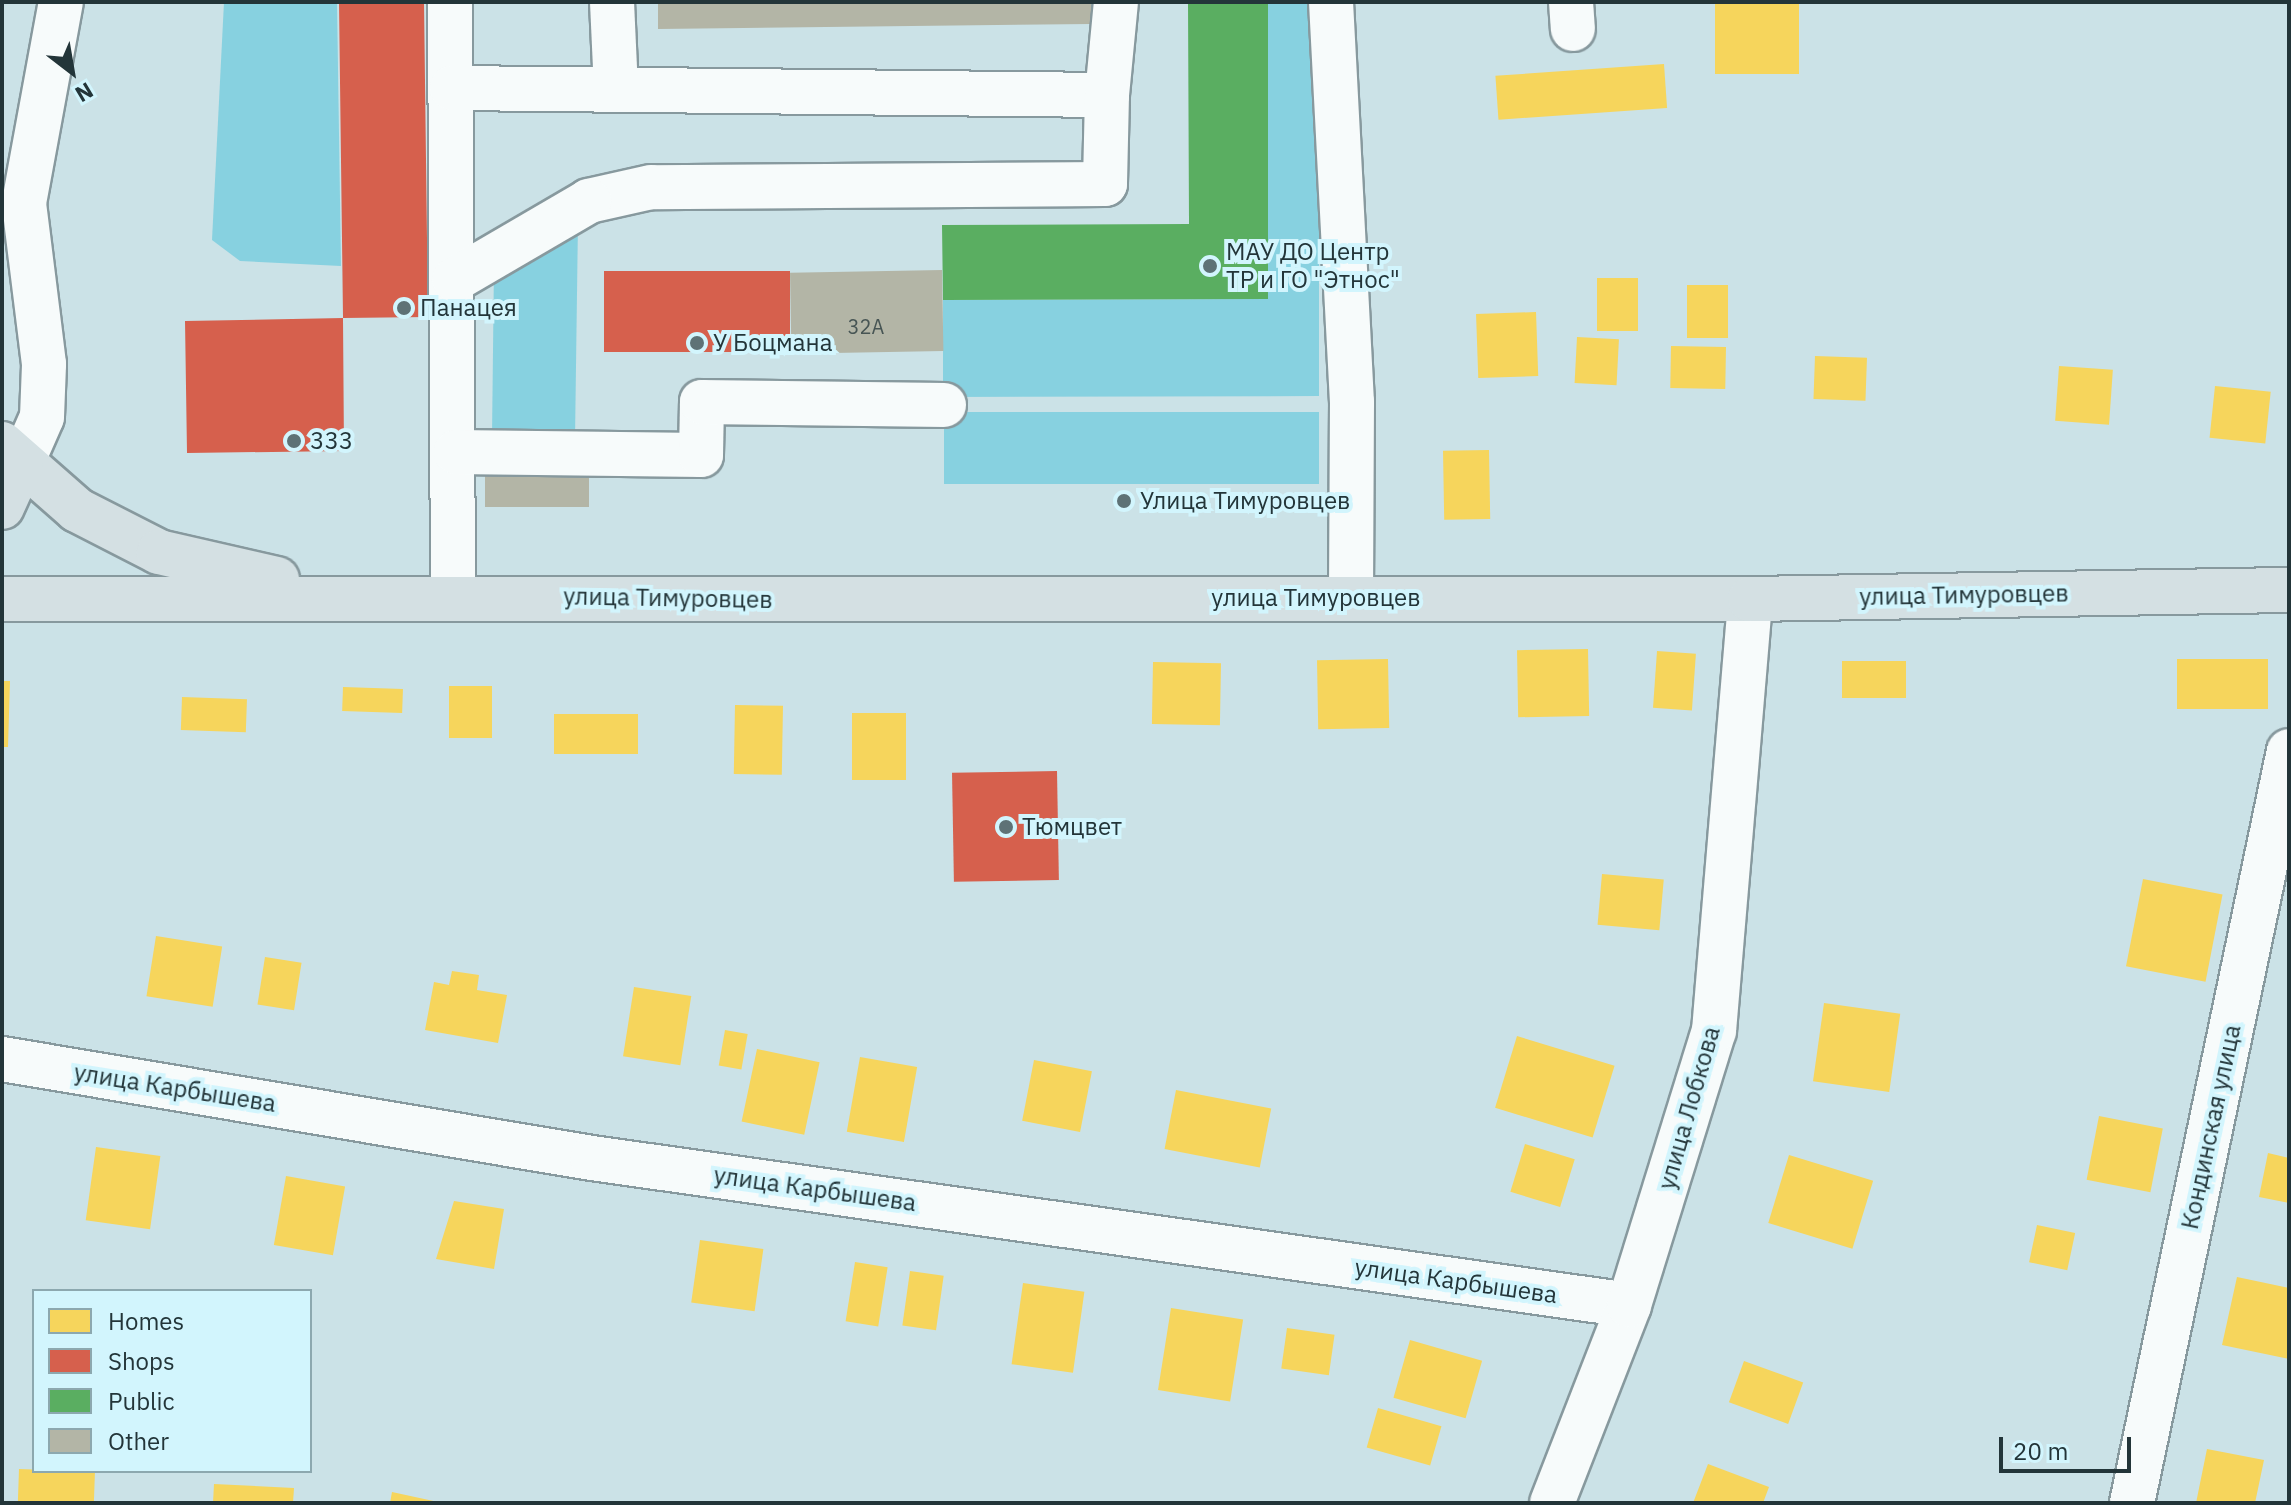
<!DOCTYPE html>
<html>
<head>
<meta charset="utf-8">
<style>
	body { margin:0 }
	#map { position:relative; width:2291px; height:1505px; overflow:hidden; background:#cbe2e7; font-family:"IBM Plex Sans",sans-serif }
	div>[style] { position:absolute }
	.green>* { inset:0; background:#87d1e0; transform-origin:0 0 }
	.homes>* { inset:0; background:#f6d55c; transform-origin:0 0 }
	.shops>* { inset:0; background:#d6604d; transform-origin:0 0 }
	.public>* { inset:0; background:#5aae61 }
	.building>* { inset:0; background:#b3b5a6; transform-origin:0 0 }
	.roads { filter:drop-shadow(2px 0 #87999e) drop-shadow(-2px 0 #87999e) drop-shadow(0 2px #87999e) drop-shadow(0 -2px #87999e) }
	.minor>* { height:44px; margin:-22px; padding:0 22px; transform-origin:22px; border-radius:22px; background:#f7fbfb }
	.major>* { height:44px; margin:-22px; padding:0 22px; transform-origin:22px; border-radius:22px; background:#d4e0e3 }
	.dots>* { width:22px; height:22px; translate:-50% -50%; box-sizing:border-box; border:4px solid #d2f5fd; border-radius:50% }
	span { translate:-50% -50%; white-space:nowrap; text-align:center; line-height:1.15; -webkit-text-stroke:8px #d2f5fd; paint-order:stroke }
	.number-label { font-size:20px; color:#475554 }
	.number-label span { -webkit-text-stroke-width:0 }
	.poi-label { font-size:24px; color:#233539 }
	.left { translate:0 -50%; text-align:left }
	.street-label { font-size:24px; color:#233539 }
	.frame { position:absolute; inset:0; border:4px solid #233539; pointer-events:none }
	.legend { position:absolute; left:32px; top:1289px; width:280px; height:184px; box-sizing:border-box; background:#d2f5fd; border:2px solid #8ca8af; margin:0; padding:10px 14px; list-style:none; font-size:24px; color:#233539 }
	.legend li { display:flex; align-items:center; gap:16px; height:40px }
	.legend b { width:40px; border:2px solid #8ca8af }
	.north { position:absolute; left:32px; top:32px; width:80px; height:80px; -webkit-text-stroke:6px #d2f5fd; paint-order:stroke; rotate:149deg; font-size:22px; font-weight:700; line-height:32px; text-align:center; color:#233539 }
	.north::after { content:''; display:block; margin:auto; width:28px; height:36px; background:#233539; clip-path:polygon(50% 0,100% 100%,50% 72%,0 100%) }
	.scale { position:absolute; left:1999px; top:1437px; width:132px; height:36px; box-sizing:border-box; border:4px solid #233539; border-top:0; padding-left:10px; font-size:24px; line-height:28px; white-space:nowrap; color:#233539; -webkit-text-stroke:6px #d2f5fd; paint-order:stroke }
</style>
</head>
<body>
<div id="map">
	<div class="green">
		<i style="clip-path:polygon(224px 2px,337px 2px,341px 266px,240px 261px,212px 240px)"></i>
		<i style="clip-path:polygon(1268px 2px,1319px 2px,1319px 396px,943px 397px,943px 300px,1268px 299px)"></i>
		<i style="clip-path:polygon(578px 221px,575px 439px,492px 437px,494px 264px)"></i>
		<i style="left:1319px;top:412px;width:72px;height:375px;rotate:90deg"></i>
	</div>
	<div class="homes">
		<i style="left:1715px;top:2px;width:84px;height:72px"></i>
		<i style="left:1664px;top:64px;width:44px;height:169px;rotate:86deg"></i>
		<i style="left:1638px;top:278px;width:53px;height:41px;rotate:90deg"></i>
		<i style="left:1687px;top:285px;width:41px;height:53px"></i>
		<i style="left:1536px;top:312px;width:64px;height:60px;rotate:88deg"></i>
		<i style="left:1577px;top:337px;width:42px;height:46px;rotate:3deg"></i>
		<i style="left:1671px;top:346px;width:55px;height:42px;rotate:1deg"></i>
		<i style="left:1815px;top:356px;width:52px;height:43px;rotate:2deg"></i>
		<i style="left:2059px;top:366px;width:54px;height:55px;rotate:4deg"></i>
		<i style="left:2215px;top:386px;width:56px;height:52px;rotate:6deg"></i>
		<i style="left:1489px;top:450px;width:69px;height:46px;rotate:89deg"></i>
		<i style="left:1588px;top:649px;width:67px;height:71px;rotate:89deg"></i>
		<i style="left:1657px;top:651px;width:39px;height:57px;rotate:4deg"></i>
		<i style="left:1388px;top:659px;width:69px;height:71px;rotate:89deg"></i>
		<i style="left:2177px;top:659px;width:91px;height:50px"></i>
		<i style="left:1842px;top:661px;width:64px;height:37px"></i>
		<i style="left:1153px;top:662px;width:68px;height:62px;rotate:1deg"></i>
		<i style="clip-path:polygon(2px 681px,10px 681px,8px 747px,2px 747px)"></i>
		<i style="left:449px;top:686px;width:43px;height:52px"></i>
		<i style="left:343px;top:687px;width:60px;height:24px;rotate:2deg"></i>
		<i style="left:182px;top:697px;width:65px;height:33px;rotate:2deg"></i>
		<i style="left:735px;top:705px;width:48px;height:69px;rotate:1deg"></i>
		<i style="left:852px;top:713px;width:54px;height:67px"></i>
		<i style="left:554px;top:714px;width:84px;height:40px"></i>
		<i style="left:1602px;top:874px;width:62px;height:51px;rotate:5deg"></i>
		<i style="left:2143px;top:879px;width:81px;height:89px;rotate:11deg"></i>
		<i style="left:156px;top:936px;width:67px;height:61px;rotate:9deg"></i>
		<i style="left:265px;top:957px;width:37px;height:48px;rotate:9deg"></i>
		<i style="clip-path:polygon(452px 971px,479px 975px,477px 990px,507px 995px,498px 1043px,425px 1030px,434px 982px,449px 985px)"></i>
		<i style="left:634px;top:987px;width:58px;height:70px;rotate:9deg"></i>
		<i style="left:1824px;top:1003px;width:77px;height:79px;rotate:8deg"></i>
		<i style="left:725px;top:1030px;width:23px;height:36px;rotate:10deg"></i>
		<i style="left:1517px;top:1036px;width:102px;height:75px;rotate:17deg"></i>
		<i style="left:757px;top:1049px;width:64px;height:74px;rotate:12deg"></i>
		<i style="left:860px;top:1057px;width:58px;height:76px;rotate:10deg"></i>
		<i style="left:1034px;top:1060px;width:59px;height:62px;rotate:11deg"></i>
		<i style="left:1176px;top:1090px;width:97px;height:60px;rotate:11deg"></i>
		<i style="left:2099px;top:1116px;width:65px;height:65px;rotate:11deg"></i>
		<i style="left:1525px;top:1144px;width:52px;height:50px;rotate:17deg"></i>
		<i style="left:96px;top:1147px;width:65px;height:74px;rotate:8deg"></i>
		<i style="clip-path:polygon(2268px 1153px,2289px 1158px,2289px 1203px,2259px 1197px)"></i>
		<i style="left:1789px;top:1155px;width:88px;height:71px;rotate:17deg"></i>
		<i style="left:286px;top:1176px;width:60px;height:70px;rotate:10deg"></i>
		<i style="clip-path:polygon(454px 1201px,504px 1209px,494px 1269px,436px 1259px)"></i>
		<i style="left:2037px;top:1225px;width:39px;height:38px;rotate:12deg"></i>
		<i style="left:700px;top:1240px;width:64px;height:63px;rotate:8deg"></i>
		<i style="left:855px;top:1262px;width:33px;height:60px;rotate:9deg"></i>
		<i style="left:910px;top:1271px;width:34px;height:55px;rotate:8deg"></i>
		<i style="clip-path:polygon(2237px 1277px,2289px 1288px,2289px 1359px,2222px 1345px)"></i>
		<i style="left:1023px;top:1283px;width:62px;height:82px;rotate:8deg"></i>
		<i style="left:1171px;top:1308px;width:73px;height:83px;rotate:9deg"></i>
		<i style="left:1287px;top:1328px;width:48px;height:41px;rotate:8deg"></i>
		<i style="left:1410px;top:1340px;width:75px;height:60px;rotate:16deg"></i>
		<i style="left:1744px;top:1361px;width:63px;height:44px;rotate:20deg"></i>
		<i style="left:1378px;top:1408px;width:66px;height:41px;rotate:16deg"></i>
		<i style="clip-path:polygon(2207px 1449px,2264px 1460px,2255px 1503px,2196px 1503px)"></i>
		<i style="clip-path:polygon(1708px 1464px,1769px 1487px,1763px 1503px,1693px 1503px)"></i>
		<i style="left:19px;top:1469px;width:76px;height:34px;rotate:2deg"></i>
		<i style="clip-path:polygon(214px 1484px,294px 1488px,293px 1503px,213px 1503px)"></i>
		<i style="clip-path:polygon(392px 1492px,438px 1502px,438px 1503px,390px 1503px)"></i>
	</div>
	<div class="shops">
		<i style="clip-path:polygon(339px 2px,424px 2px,428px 317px,343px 318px,344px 451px,187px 453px,185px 321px,343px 318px)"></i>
		<i style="left:790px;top:271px;width:81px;height:186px;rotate:90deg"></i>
		<i style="left:1057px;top:771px;width:109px;height:105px;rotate:89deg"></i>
	</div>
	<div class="public">
		<i style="clip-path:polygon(1188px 2px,1268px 2px,1268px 299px,943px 300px,942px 225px,1189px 224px)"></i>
	</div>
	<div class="building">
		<i style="clip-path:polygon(658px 2px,1091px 2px,1091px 24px,658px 29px)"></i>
		<i style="left:942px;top:270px;width:81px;height:152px;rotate:89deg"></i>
		<i style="left:589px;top:466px;width:41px;height:104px;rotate:90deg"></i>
	</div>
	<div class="roads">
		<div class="minor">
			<i style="left:450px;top:2px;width:594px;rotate:89.71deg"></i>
			<i style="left:612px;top:2px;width:87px;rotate:87.4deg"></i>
			<i style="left:1331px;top:2px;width:401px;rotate:87deg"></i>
			<i style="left:1352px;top:402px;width:196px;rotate:90.3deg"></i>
			<i style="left:1571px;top:2px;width:27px;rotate:86deg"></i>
			<i style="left:452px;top:88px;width:655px;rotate:0.61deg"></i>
			<i style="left:1107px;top:95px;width:89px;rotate:91.3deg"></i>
			<i style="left:1105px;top:184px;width:454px;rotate:179.6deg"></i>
			<i style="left:651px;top:187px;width:64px;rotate:167.3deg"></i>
			<i style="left:589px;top:201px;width:156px;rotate:149.7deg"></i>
			<i style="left:1107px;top:95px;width:93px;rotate:-84.5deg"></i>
			<i style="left:456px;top:452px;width:245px;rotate:0.7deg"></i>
			<i style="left:701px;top:455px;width:53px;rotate:-88.9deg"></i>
			<i style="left:702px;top:402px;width:242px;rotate:0.7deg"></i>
			<i style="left:21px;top:465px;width:52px;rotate:-66.4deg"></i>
			<i style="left:42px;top:417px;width:53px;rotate:-87.8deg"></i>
			<i style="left:44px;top:364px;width:162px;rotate:-97.1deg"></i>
			<i style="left:24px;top:203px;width:204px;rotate:-79.6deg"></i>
			<i style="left:2px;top:1059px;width:598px;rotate:9.53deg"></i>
			<i style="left:592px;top:1158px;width:1047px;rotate:8.07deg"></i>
			<i style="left:1552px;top:1503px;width:212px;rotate:-68.7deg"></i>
			<i style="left:1629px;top:1305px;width:287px;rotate:-72.8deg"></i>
			<i style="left:1714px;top:1031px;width:433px;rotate:-85.2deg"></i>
			<i style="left:2132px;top:1503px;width:768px;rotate:-78.21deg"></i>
		</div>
		<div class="major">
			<i style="left:2px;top:444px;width:100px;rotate:41.3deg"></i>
			<i style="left:77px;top:510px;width:92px;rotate:27.1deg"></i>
			<i style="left:159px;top:552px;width:121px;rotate:12.9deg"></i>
			<i style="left:2px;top:507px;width:46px;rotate:-65.7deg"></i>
			<i style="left:2px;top:599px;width:1748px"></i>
			<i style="left:1750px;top:599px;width:539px;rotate:-0.96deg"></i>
		</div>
	</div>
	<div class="dots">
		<i style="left:1210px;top:266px;background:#5e7276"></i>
		<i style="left:404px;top:308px;background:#5e7276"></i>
		<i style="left:697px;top:343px;background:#5e7276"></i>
		<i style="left:294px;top:441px;background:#5e7276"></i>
		<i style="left:1124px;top:501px;background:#5e7276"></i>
		<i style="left:1006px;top:827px;background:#5e7276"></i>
	</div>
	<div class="number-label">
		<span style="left:866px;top:326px">32А</span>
	</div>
	<div class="poi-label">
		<span class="left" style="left:1226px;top:266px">МАУ ДО Центр<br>ТР и ГО "Этнос"</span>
		<span class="left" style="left:420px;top:308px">Панацея</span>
		<span class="left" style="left:713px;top:343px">У Боцмана</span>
		<span class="left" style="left:310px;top:441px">333</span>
		<span class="left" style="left:1140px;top:501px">Улица Тимуровцев</span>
		<span class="left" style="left:1022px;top:827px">Тюмцвет</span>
	</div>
	<div class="street-label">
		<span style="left:1964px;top:595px;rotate:-1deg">улица Тимуровцев</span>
		<span style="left:668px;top:598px;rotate:1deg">улица Тимуровцев</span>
		<span style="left:1316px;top:598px">улица Тимуровцев</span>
		<span style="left:175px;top:1088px;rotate:9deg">улица Карбышева</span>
		<span style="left:1689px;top:1108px;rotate:-74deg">улица Лобкова</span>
		<span style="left:2211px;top:1127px;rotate:-78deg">Кондинская улица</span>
		<span style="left:815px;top:1189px;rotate:8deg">улица Карбышева</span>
		<span style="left:1456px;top:1281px;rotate:8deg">улица Карбышева</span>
	</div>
	<div class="frame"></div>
	<ul class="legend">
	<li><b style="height:22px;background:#f6d55c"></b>Homes</li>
	<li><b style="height:22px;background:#d6604d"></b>Shops</li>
	<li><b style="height:22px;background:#5aae61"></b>Public</li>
	<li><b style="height:22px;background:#b3b5a6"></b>Other</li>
	</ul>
	<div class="north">N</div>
	<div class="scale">20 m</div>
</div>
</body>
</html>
